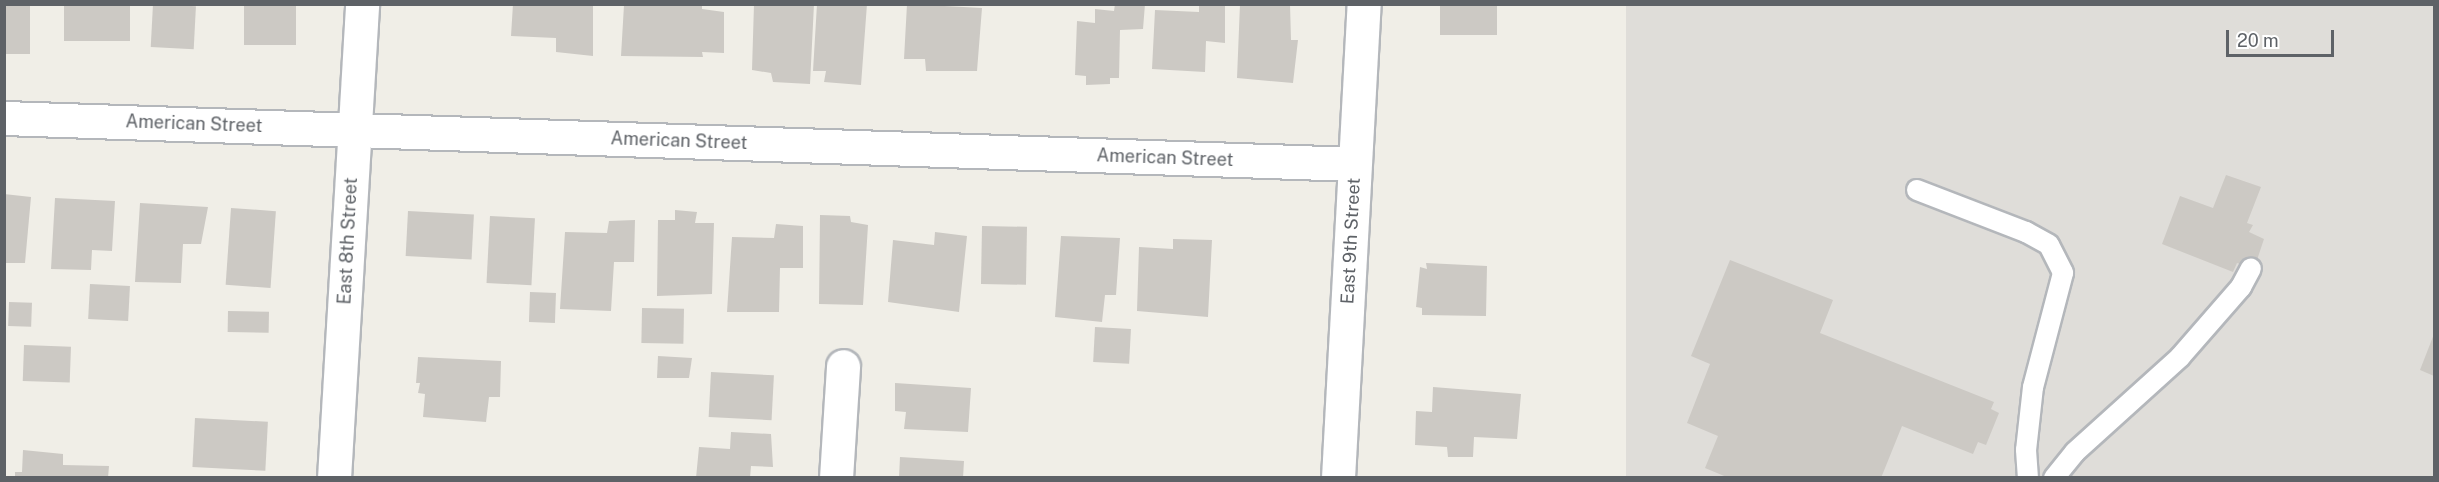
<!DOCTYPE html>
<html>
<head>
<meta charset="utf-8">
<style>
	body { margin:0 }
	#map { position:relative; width:2439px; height:482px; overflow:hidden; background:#f0eee7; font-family:"Public Sans",sans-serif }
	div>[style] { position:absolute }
	.industrial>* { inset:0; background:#dfddd9; transform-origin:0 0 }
	.building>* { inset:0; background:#ccc9c4; transform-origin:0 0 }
	.roads { filter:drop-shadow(2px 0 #b4b7bb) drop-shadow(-2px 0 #b4b7bb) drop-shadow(0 2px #b4b7bb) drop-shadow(0 -2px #b4b7bb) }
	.lane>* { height:20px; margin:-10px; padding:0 10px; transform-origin:10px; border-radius:10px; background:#fff }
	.street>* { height:33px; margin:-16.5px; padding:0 16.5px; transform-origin:16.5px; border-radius:16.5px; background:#fff }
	span { translate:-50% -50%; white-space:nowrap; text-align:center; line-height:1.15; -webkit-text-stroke:4.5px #fff; paint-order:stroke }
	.street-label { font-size:18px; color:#5e6267 }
	.frame { position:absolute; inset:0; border:6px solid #5e6267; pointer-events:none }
	.scale { position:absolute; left:2226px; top:30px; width:108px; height:27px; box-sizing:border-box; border:3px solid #5e6267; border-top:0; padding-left:8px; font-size:18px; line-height:21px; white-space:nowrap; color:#5e6267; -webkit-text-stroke:4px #fff; paint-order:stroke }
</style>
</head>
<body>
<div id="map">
	<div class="industrial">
		<i style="left:1626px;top:5px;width:808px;height:475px"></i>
	</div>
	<div class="building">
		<i style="left:4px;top:4px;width:26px;height:50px"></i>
		<i style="left:64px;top:4px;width:66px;height:37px"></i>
		<i style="left:153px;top:4px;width:43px;height:43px;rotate:3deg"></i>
		<i style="left:244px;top:4px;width:52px;height:41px"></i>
		<i style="clip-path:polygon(513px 4px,593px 4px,593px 56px,556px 52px,556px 38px,511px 36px)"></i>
		<i style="clip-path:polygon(754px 4px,814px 4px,810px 84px,773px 82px,771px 73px,752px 70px)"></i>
		<i style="clip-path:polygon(817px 4px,867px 4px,861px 85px,824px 82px,826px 71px,813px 71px)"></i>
		<i style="clip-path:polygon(907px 4px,982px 8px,977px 71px,926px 71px,925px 59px,904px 59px)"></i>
		<i style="clip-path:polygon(1115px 4px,1145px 4px,1143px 29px,1120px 30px,1119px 78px,1110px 78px,1110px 84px,1086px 85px,1086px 76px,1075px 75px,1077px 21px,1095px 23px,1095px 9px,1114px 11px)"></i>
		<i style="clip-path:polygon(1199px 4px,1225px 4px,1225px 43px,1206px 41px,1205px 72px,1152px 69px,1155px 10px,1199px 12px)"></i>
		<i style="clip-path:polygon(1240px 4px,1290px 4px,1291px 40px,1298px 40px,1293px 83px,1237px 78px)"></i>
		<i style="left:1440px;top:4px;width:57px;height:31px"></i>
		<i style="clip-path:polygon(624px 5px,702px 5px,702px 9px,724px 12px,724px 53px,702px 52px,703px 57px,621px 56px)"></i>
		<i style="clip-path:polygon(2226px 175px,2261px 187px,2247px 223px,2253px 225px,2249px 232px,2264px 239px,2254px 269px,2237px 263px,2233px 272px,2162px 244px,2180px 196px,2213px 208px)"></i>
		<i style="clip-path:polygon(4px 194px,31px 197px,25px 263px,4px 263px)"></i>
		<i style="clip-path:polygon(55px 198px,115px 201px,112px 251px,92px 250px,91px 270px,51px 269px)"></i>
		<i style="clip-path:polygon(140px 203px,208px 207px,201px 244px,183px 244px,181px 283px,135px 282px)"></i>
		<i style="left:231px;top:208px;width:45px;height:77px;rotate:4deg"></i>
		<i style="clip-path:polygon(675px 210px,697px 212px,695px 223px,714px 223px,712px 294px,657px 296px,658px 220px,675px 220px)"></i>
		<i style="left:408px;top:211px;width:66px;height:45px;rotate:3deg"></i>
		<i style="clip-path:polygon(820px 215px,850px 216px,851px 222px,868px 225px,863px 305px,819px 304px)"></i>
		<i style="left:490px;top:216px;width:45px;height:67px;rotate:3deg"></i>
		<i style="clip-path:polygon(635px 220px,634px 262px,614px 262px,611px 311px,560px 309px,565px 232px,607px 233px,609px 221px)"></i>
		<i style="clip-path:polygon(776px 224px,803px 226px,803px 268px,780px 268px,779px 312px,727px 312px,732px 237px,774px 238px)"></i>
		<i style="left:982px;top:226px;width:45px;height:58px;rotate:1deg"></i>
		<i style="clip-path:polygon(935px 232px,967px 236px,959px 312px,888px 302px,893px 240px,934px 245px)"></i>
		<i style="clip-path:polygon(1061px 236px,1120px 238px,1116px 295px,1105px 295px,1102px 322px,1055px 317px)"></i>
		<i style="clip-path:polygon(1173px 239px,1212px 240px,1208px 317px,1137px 311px,1139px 247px,1173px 249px)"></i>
		<i style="clip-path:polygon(1730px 260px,1833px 300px,1820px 333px,1994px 402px,1991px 409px,1999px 413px,1986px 445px,1978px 442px,1973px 454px,1902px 426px,1881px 478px,1729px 478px,1705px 468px,1718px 436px,1687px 423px,1710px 364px,1691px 356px)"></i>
		<i style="clip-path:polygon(1426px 263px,1487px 266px,1486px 316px,1422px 315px,1422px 308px,1416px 307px,1420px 267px,1427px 269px)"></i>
		<i style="left:90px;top:284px;width:40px;height:35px;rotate:3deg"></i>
		<i style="left:530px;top:292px;width:26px;height:30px;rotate:2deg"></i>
		<i style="left:9px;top:302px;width:23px;height:24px;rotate:2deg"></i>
		<i style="left:642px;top:308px;width:42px;height:35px;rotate:1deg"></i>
		<i style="left:228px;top:311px;width:41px;height:21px;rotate:1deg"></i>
		<i style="left:1095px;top:327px;width:36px;height:35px;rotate:3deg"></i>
		<i style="clip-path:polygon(2434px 334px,2434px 376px,2420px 370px)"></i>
		<i style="left:24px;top:345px;width:47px;height:36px;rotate:2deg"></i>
		<i style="clip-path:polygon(658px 356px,692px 358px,689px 378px,657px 378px)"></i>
		<i style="clip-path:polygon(418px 357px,501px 361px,500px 397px,489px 397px,486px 422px,423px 417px,425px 394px,418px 393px,420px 383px,416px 383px)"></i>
		<i style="left:711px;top:372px;width:63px;height:45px;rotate:3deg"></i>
		<i style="clip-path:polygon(895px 383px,971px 388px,968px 432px,904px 429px,906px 412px,895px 411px)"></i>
		<i style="clip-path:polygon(1433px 387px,1521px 394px,1517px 439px,1474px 437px,1473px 457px,1448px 457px,1447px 447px,1415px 445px,1416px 411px,1432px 412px)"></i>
		<i style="left:195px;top:418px;width:73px;height:49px;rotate:3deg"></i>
		<i style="clip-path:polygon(731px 432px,771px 434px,773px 467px,751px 466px,750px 478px,696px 478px,699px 447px,730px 449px)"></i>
		<i style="clip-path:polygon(23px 450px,63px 454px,63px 465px,109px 466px,108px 478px,15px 478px,15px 472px,22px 472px)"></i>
		<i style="clip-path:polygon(900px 457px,964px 461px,963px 478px,899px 478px)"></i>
	</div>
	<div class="roads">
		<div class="lane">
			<i style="left:1917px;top:190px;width:117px;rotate:21.1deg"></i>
			<i style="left:2026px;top:232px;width:26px;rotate:29deg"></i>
			<i style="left:2049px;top:245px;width:31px;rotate:63deg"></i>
			<i style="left:2063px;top:273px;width:118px;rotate:104.7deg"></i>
			<i style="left:2033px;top:387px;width:63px;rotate:96.3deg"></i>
			<i style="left:2026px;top:450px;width:28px;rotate:86deg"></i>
			<i style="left:2054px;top:478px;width:33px;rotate:-51deg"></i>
			<i style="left:2075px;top:452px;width:142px;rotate:-42.1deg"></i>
			<i style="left:2180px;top:357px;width:93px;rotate:-48.9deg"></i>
			<i style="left:2241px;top:287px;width:21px;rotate:-62deg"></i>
		</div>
		<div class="street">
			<i style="left:4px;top:118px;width:1351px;rotate:1.95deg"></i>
			<i style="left:334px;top:478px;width:475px;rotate:-86.6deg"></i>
			<i style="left:836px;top:478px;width:112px;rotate:-86.4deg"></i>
			<i style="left:1338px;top:478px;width:475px;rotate:-86.9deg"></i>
		</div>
	</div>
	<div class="street-label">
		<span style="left:194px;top:124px;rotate:2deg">American Street</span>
		<span style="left:679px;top:141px;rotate:2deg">American Street</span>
		<span style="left:1165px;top:158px;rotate:2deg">American Street</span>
		<span style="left:348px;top:241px;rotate:-87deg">East 8th Street</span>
		<span style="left:1351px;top:241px;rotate:-87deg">East 9th Street</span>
	</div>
	<div class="frame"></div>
	<div class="scale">20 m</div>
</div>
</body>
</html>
